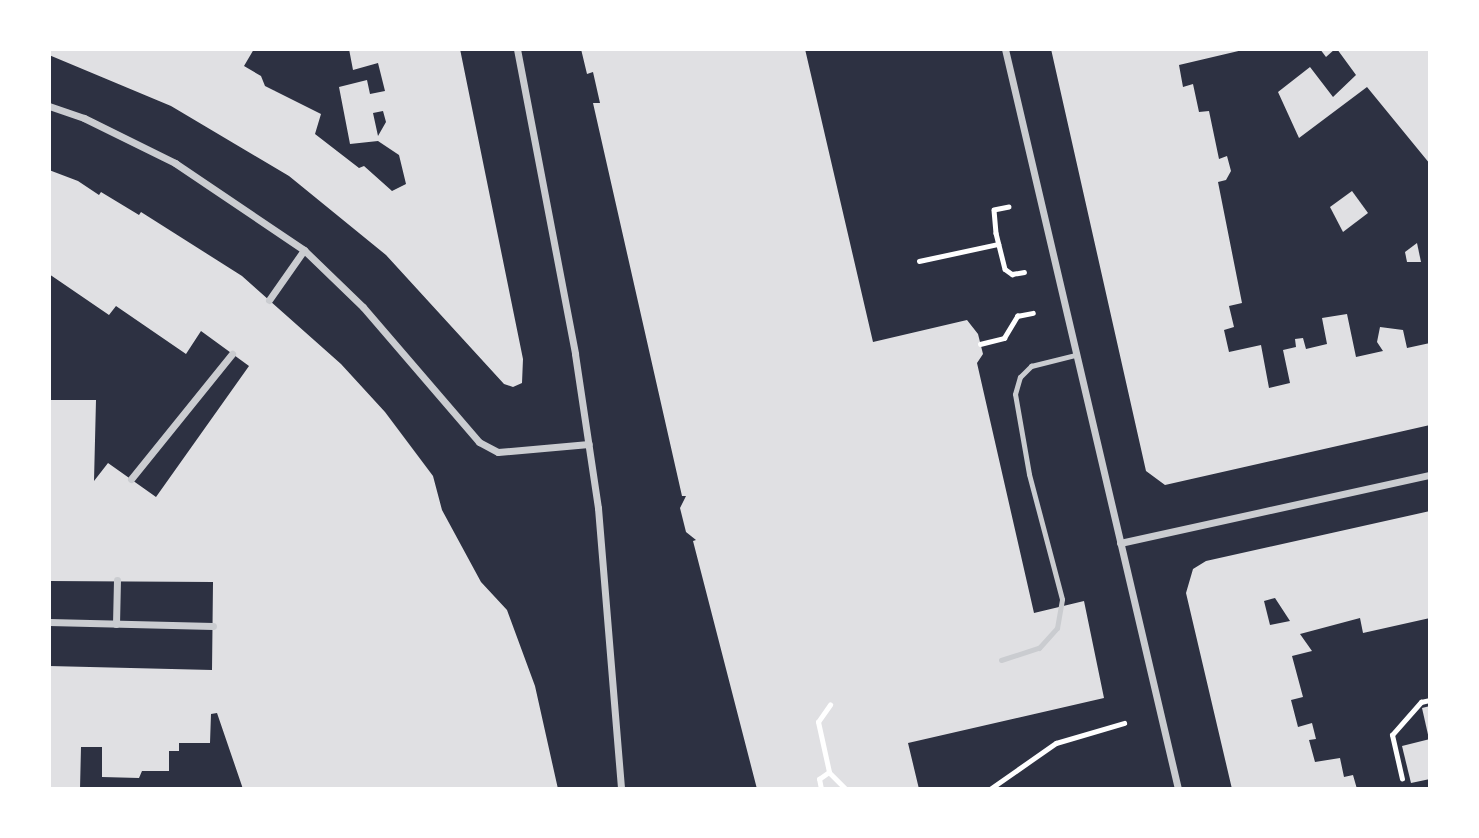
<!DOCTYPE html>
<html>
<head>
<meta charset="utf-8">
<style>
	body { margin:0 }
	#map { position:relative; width:1479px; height:838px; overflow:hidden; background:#2d3142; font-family:Signika,sans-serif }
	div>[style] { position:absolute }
	.building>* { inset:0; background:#e0e0e3 }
	.path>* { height:4.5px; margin:-2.25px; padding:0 2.25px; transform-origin:2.25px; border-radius:2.25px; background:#fff }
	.service>* { height:5px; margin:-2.5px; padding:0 2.5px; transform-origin:2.5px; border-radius:2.5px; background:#caccd0 }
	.minor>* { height:7px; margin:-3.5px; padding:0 3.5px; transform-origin:3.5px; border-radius:3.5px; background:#caccd0 }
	span { translate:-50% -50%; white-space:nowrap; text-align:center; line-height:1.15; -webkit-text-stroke:7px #fff; paint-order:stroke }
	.frame { position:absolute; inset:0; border:51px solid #fff; pointer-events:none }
</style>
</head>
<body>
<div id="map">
	<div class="building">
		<i style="clip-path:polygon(evenodd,49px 49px,254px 49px,244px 66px,261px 76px,265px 86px,321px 114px,315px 134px,359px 168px,364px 166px,392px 191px,406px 184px,399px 155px,378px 141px,350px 144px,339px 87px,367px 80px,370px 94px,385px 91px,378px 63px,353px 70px,349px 49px,460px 49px,523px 359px,522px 383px,513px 387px,504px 384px,386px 255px,289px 176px,171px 106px,49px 55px,49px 49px,383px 111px,386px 122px,378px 136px,373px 113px,383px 111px)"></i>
		<i style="clip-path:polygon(581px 49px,805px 49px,873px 342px,967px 320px,978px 334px,983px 354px,977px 363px,1034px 613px,1084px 601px,1104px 698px,908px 743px,919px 789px,757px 789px,693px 541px,696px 540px,686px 532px,680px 508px,686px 496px,682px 496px,593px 103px,600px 103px,593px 72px,587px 74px)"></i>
		<i style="clip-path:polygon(1051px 49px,1247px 49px,1179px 65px,1183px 87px,1193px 84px,1199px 112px,1209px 111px,1219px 159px,1227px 156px,1231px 171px,1226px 180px,1218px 182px,1242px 303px,1229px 306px,1234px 327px,1224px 330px,1229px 352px,1261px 345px,1269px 388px,1290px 383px,1283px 350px,1296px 347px,1295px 339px,1303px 338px,1306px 349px,1327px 344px,1322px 318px,1347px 314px,1356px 357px,1383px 351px,1377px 342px,1380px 327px,1403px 330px,1407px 348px,1430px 343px,1430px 425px,1165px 485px,1146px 471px)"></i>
		<i style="clip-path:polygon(1320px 49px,1335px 49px,1326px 57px)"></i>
		<i style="clip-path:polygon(1337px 49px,1430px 49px,1430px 164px,1367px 87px,1299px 138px,1278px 92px,1310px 67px,1333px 97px,1356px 75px)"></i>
		<i style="clip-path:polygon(49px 170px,78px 181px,99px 195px,101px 192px,139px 215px,141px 212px,242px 276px,341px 364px,385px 412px,433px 476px,442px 510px,481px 582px,507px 610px,535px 686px,558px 789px,243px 789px,217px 713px,211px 714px,210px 743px,179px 743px,179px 751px,169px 751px,169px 771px,142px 771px,139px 778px,102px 777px,102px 747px,81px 747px,80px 789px,49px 789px,49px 666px,212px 670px,213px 582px,49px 581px,49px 400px,96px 400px,94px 481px,108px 463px,156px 497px,249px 366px,201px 331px,186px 354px,116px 306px,109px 315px,49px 274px)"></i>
		<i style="clip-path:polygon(1352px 191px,1368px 213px,1343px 232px,1330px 207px)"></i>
		<i style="clip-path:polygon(1417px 243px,1421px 262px,1407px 262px,1405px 252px)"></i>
		<i style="clip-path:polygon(evenodd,1430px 511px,1430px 618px,1363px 633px,1360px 618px,1300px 634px,1312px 651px,1292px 656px,1303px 697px,1291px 700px,1298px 727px,1312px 723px,1316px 739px,1309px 740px,1315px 762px,1340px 758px,1344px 777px,1353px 775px,1357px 789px,1232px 789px,1186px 593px,1193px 569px,1206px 561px,1430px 511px,1275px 598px,1290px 621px,1270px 625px,1264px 601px,1275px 598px)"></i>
		<i style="clip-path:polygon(1430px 706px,1430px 739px,1429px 739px,1422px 708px)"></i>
		<i style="clip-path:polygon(1430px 739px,1430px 779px,1411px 783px,1402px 746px)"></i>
	</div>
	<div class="path">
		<i style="left:1009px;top:207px;width:15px;rotate:169deg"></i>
		<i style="left:994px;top:210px;width:23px;rotate:85deg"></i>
		<i style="left:996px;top:233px;width:37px;rotate:76deg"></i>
		<i style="left:1005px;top:269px;width:9px;rotate:36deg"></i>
		<i style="left:1012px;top:274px;width:12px;rotate:-9deg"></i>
		<i style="left:919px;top:261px;width:81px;rotate:-12.1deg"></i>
		<i style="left:980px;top:344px;width:25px;rotate:-14deg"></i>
		<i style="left:1004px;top:338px;width:26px;rotate:-59deg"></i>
		<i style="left:1017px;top:316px;width:16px;rotate:-11deg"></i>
		<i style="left:829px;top:772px;width:51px;rotate:-102.4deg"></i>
		<i style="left:818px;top:722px;width:21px;rotate:-55deg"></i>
		<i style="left:1402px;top:779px;width:45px;rotate:-102.8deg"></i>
		<i style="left:1392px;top:735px;width:44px;rotate:-48.7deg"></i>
		<i style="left:1421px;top:702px;width:9px;rotate:-13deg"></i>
		<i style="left:821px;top:789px;width:10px;rotate:-101deg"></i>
		<i style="left:819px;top:779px;width:12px;rotate:-35deg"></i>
		<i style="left:829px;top:772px;width:24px;rotate:45deg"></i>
		<i style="left:990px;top:789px;width:80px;rotate:-34.9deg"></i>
		<i style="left:1056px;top:743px;width:71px;rotate:-16.4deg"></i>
	</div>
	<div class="service">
		<i style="left:1001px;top:660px;width:40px;rotate:-18deg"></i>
		<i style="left:1039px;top:648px;width:27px;rotate:-48deg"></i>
		<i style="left:1057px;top:628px;width:29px;rotate:-80deg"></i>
		<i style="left:1062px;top:599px;width:129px;rotate:-104.8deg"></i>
		<i style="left:1029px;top:474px;width:81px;rotate:-99.9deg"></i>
		<i style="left:1015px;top:394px;width:18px;rotate:-74deg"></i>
		<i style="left:1020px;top:377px;width:16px;rotate:-45deg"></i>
		<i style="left:1031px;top:366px;width:45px;rotate:-14deg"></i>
	</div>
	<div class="minor">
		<i style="left:517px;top:49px;width:310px;rotate:79.2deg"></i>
		<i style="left:575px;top:354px;width:156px;rotate:81.5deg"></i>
		<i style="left:598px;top:508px;width:282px;rotate:85.3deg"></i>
		<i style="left:1005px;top:49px;width:760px;rotate:76.84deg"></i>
		<i style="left:49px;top:106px;width:37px;rotate:19deg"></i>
		<i style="left:84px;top:118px;width:102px;rotate:26.3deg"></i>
		<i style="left:175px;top:163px;width:156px;rotate:34deg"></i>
		<i style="left:304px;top:250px;width:82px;rotate:44deg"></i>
		<i style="left:363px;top:307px;width:178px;rotate:49.3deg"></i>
		<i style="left:479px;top:442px;width:21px;rotate:28deg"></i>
		<i style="left:498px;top:452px;width:91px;rotate:-5deg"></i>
		<i style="left:269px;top:300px;width:61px;rotate:-55deg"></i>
		<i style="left:131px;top:479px;width:161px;rotate:-51.1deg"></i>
		<i style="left:1120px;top:543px;width:317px;rotate:-12.4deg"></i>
		<i style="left:49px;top:622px;width:164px;rotate:1.4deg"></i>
		<i style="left:116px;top:624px;width:44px;rotate:-88.7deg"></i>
	</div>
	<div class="frame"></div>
</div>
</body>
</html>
